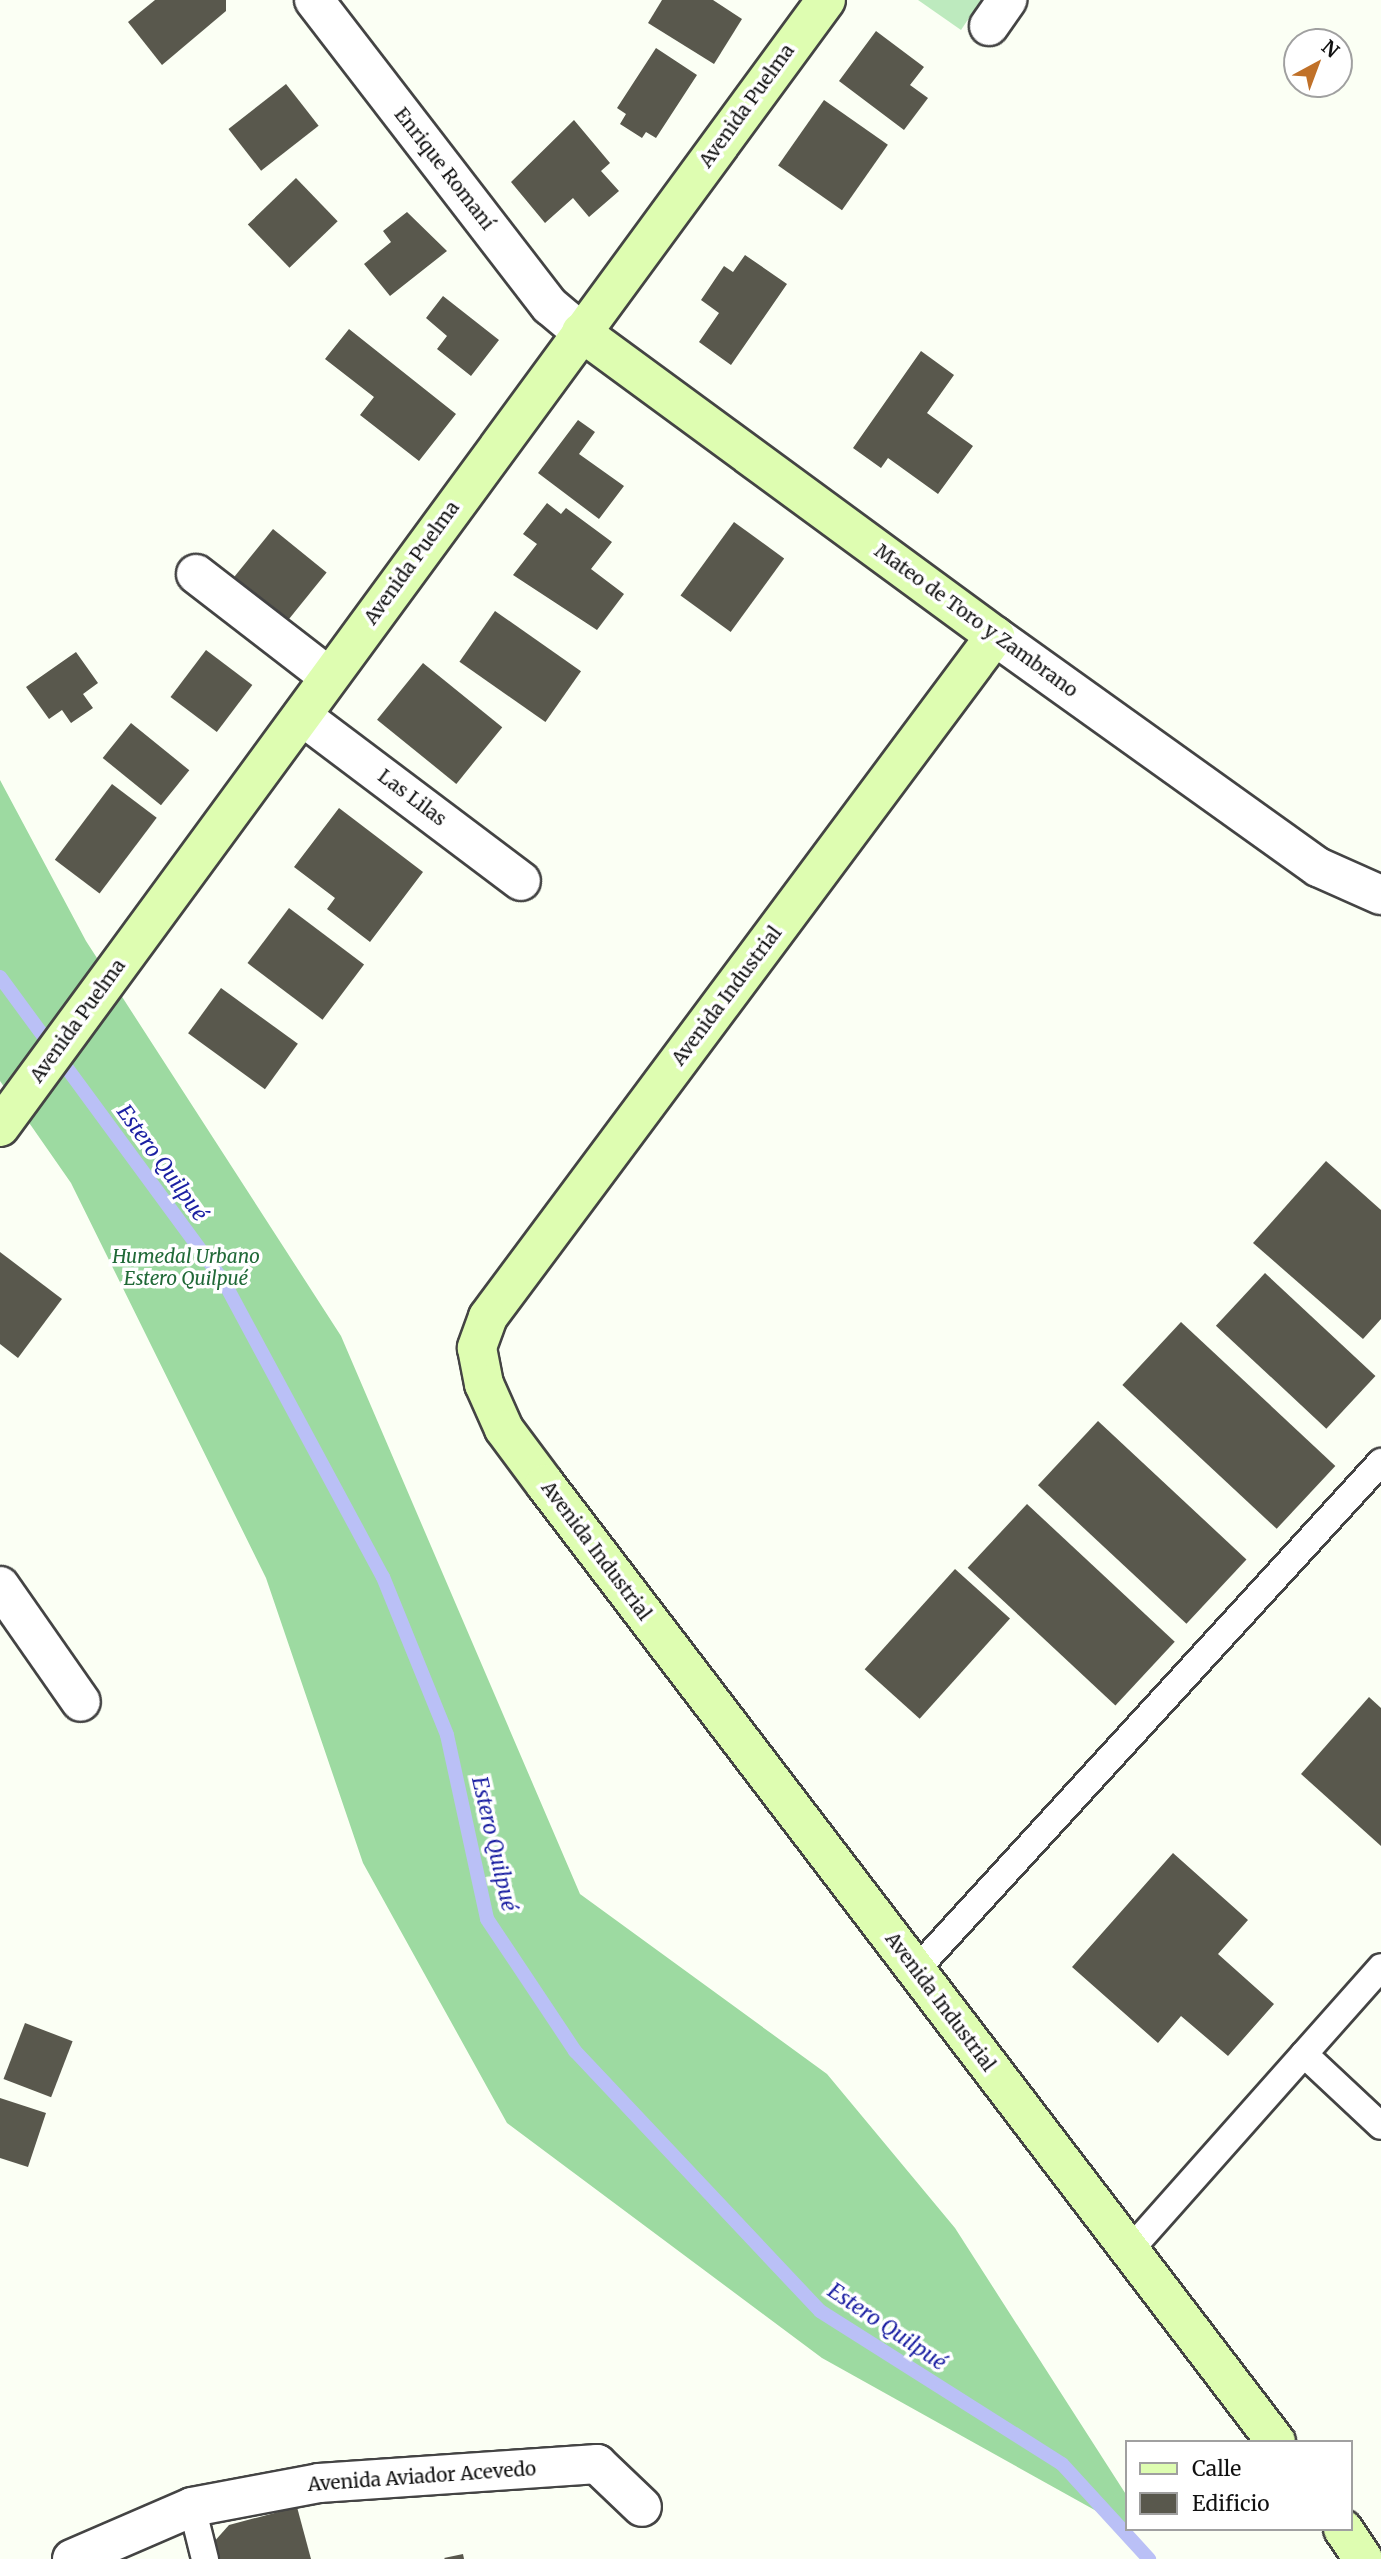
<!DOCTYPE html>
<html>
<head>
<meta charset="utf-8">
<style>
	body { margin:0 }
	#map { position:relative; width:1381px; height:2559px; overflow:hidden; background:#fbfff4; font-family:Merriweather,serif }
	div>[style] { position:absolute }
	.green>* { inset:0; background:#bdeabe }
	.forest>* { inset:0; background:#9ddaa1 }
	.stream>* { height:14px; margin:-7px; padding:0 7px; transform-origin:7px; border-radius:7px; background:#bac0f6 }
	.building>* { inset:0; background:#59584d; transform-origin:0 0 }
	.roads { filter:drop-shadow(2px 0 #444) drop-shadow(-2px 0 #444) drop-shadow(0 2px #444) drop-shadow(0 -2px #444) }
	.lane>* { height:26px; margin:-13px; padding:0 13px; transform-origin:13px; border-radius:13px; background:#fff }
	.street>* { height:38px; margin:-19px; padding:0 19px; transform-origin:19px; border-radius:19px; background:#fff }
	.secondary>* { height:38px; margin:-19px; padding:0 19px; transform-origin:19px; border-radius:19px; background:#defdb1 }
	span { translate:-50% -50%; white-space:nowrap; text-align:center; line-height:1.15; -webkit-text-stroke:7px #fff; paint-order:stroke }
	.street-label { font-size:19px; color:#111 }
	.park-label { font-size:19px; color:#206937; font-style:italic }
	.water-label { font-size:21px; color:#1a1fa2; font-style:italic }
	.legend { position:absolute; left:1125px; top:2440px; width:228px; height:91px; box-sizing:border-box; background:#fff; border:2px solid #a0a0a0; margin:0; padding:9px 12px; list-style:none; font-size:21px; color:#111 }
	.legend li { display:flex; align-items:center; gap:14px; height:35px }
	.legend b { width:35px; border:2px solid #a0a0a0 }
	.north { position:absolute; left:1283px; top:28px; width:70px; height:70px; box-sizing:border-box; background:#fff; border:2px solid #a0a0a0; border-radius:50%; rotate:41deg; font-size:19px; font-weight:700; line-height:28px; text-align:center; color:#111 }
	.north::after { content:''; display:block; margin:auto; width:24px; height:32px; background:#c07129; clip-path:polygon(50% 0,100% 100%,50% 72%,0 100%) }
</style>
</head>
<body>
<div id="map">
	<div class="green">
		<i style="clip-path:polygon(918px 0,981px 0,961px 30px)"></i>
	</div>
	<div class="forest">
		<i style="clip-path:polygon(0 780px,86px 941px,341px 1336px,580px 1894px,827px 2074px,955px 2228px,1127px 2496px,1127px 2528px,822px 2358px,507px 2123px,363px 1863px,266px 1578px,71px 1183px,0 1081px)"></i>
	</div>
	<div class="stream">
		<i style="left:0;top:977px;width:378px;rotate:53.7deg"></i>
		<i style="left:224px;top:1282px;width:335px;rotate:61.7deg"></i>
		<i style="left:383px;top:1577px;width:170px;rotate:67.9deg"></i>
		<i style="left:447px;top:1735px;width:188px;rotate:77.7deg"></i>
		<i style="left:487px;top:1919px;width:159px;rotate:56.3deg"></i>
		<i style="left:575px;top:2051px;width:357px;rotate:46.7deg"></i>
		<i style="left:820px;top:2311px;width:286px;rotate:32.3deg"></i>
		<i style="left:1062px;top:2464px;width:129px;rotate:47.5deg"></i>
	</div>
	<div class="building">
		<i style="clip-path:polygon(155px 0,226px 0,226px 11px,162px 65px,128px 22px)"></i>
		<i style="clip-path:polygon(662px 0,713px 0,742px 19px,714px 64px,648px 23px)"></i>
		<i style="clip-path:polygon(876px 31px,924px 67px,910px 85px,928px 98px,904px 130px,839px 81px)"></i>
		<i style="clip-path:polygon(656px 48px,697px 75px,656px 138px,646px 132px,642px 138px,620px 124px,626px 114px,617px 108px)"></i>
		<i style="left:286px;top:84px;width:53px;height:73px;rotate:52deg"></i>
		<i style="left:824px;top:100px;width:78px;height:80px;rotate:35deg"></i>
		<i style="clip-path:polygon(574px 120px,610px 163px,601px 171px,619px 191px,589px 217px,573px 198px,545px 223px,511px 182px)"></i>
		<i style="left:296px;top:178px;width:60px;height:67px;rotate:46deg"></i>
		<i style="clip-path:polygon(407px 212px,447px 251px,390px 296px,364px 264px,391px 242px,383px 231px)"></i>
		<i style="clip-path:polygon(745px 255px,787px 284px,731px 365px,699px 342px,719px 313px,701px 300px,724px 266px,733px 272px)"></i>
		<i style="clip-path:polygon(443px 296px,499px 340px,471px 376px,437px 349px,447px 336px,426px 318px)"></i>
		<i style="clip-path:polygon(349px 329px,456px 414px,419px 461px,360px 415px,374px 397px,325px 359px)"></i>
		<i style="clip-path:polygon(921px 351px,954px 375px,927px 413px,973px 446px,938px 494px,888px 458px,881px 468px,853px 448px)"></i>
		<i style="clip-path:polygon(578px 420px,595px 432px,579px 454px,624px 486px,599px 519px,538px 473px)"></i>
		<i style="clip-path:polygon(547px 503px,561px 514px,566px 508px,612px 542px,591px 569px,624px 594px,597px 630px,513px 575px,537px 544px,523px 534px)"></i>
		<i style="left:734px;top:522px;width:62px;height:91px;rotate:36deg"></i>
		<i style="left:273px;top:529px;width:69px;height:63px;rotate:39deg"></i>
		<i style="left:495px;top:611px;width:105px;height:62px;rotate:35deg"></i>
		<i style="left:206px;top:650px;width:58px;height:59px;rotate:37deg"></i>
		<i style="clip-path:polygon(76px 652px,98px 683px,83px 694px,93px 708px,71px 723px,62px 710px,49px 719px,26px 687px)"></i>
		<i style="left:423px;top:663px;width:102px;height:73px;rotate:39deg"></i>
		<i style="left:131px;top:723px;width:75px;height:45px;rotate:39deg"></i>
		<i style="left:112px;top:784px;width:56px;height:95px;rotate:37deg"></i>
		<i style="clip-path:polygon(339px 808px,423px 872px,370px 942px,327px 909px,335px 898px,294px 867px)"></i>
		<i style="left:289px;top:908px;width:94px;height:69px;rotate:37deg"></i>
		<i style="left:221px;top:988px;width:95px;height:56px;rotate:36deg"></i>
		<i style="clip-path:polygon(1326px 1161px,1381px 1210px,1381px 1319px,1363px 1339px,1253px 1243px)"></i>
		<i style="clip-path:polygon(0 1252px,62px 1299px,18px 1358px,0 1344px)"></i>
		<i style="left:1265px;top:1273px;width:151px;height:72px;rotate:43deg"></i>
		<i style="left:1181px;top:1322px;width:211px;height:86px;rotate:43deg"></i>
		<i style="left:1098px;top:1421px;width:203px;height:88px;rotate:43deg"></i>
		<i style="left:1027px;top:1504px;width:202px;height:87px;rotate:43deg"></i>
		<i style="left:955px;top:1569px;width:74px;height:135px;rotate:42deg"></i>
		<i style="clip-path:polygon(1369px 1697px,1381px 1708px,1381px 1846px,1301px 1774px)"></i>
		<i style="clip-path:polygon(1173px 1853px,1248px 1920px,1218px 1954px,1274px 2004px,1228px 2056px,1181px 2016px,1158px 2043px,1072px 1967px)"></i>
		<i style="left:25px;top:2023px;width:51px;height:60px;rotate:21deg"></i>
		<i style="clip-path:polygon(0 2098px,46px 2113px,28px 2167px,0 2158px)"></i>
		<i style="clip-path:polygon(297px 2507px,311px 2559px,217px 2559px,213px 2543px,229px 2525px)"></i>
		<i style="clip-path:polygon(463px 2554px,464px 2559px,445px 2559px,444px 2558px)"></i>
	</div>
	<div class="roads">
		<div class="lane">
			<i style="left:916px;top:1970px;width:689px;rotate:-47.53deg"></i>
			<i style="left:1304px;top:2054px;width:105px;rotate:43.1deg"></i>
			<i style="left:1130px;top:2250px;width:378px;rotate:-48.4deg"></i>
			<i style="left:192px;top:2507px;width:54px;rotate:76deg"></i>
		</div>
		<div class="street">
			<i style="left:314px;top:0;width:386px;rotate:52.4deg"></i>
			<i style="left:550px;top:306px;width:40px;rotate:40deg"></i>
			<i style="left:989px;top:26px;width:32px;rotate:-55deg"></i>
			<i style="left:196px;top:574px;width:167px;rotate:37.7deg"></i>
			<i style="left:995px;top:636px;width:397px;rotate:35.6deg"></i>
			<i style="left:1318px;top:867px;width:69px;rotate:24deg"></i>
			<i style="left:302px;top:716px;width:274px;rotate:37deg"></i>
			<i style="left:0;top:1586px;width:141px;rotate:55.1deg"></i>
			<i style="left:72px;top:2559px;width:131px;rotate:-23.4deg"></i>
			<i style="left:192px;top:2507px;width:129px;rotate:-10.7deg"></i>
			<i style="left:319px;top:2483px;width:279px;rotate:-3.9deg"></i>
			<i style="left:597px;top:2464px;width:62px;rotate:43.7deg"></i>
		</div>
		<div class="secondary">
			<i style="left:581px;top:332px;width:514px;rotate:36.29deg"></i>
			<i style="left:995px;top:636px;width:849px;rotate:126.67deg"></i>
			<i style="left:488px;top:1317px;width:33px;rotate:110deg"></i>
			<i style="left:477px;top:1348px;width:37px;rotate:79deg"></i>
			<i style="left:484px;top:1384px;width:49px;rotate:66deg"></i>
			<i style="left:504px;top:1429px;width:69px;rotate:53.3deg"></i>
			<i style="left:545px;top:1484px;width:1205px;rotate:52.65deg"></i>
			<i style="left:0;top:1127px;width:1397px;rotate:-53.76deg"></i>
			<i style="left:1343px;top:2529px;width:36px;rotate:56deg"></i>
		</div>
	</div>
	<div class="street-label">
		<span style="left:747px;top:106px;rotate:-54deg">Avenida Puelma</span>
		<span style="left:444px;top:169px;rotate:52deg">Enrique Romaní</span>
		<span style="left:412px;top:563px;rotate:-54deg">Avenida Puelma</span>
		<span style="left:976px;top:621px;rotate:36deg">Mateo de Toro y Zambrano</span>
		<span style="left:412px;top:798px;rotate:37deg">Las Lilas</span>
		<span style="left:727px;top:996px;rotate:-53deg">Avenida Industrial</span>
		<span style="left:78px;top:1021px;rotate:-54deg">Avenida Puelma</span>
		<span style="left:596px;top:1551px;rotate:53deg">Avenida Industrial</span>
		<span style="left:940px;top:2002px;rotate:53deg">Avenida Industrial</span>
		<span style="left:422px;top:2477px;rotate:-4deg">Avenida Aviador Acevedo</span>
	</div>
	<div class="park-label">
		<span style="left:186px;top:1268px">Humedal Urbano<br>Estero Quilpué</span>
	</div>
	<div class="water-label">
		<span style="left:162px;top:1163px;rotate:54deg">Estero Quilpué</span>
		<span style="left:494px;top:1844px;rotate:77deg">Estero Quilpué</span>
		<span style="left:887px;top:2327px;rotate:34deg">Estero Quilpué</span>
	</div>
	<ul class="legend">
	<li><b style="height:9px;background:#defdb1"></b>Calle</li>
	<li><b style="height:19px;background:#59584d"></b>Edificio</li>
	</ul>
	<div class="north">N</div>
</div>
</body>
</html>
